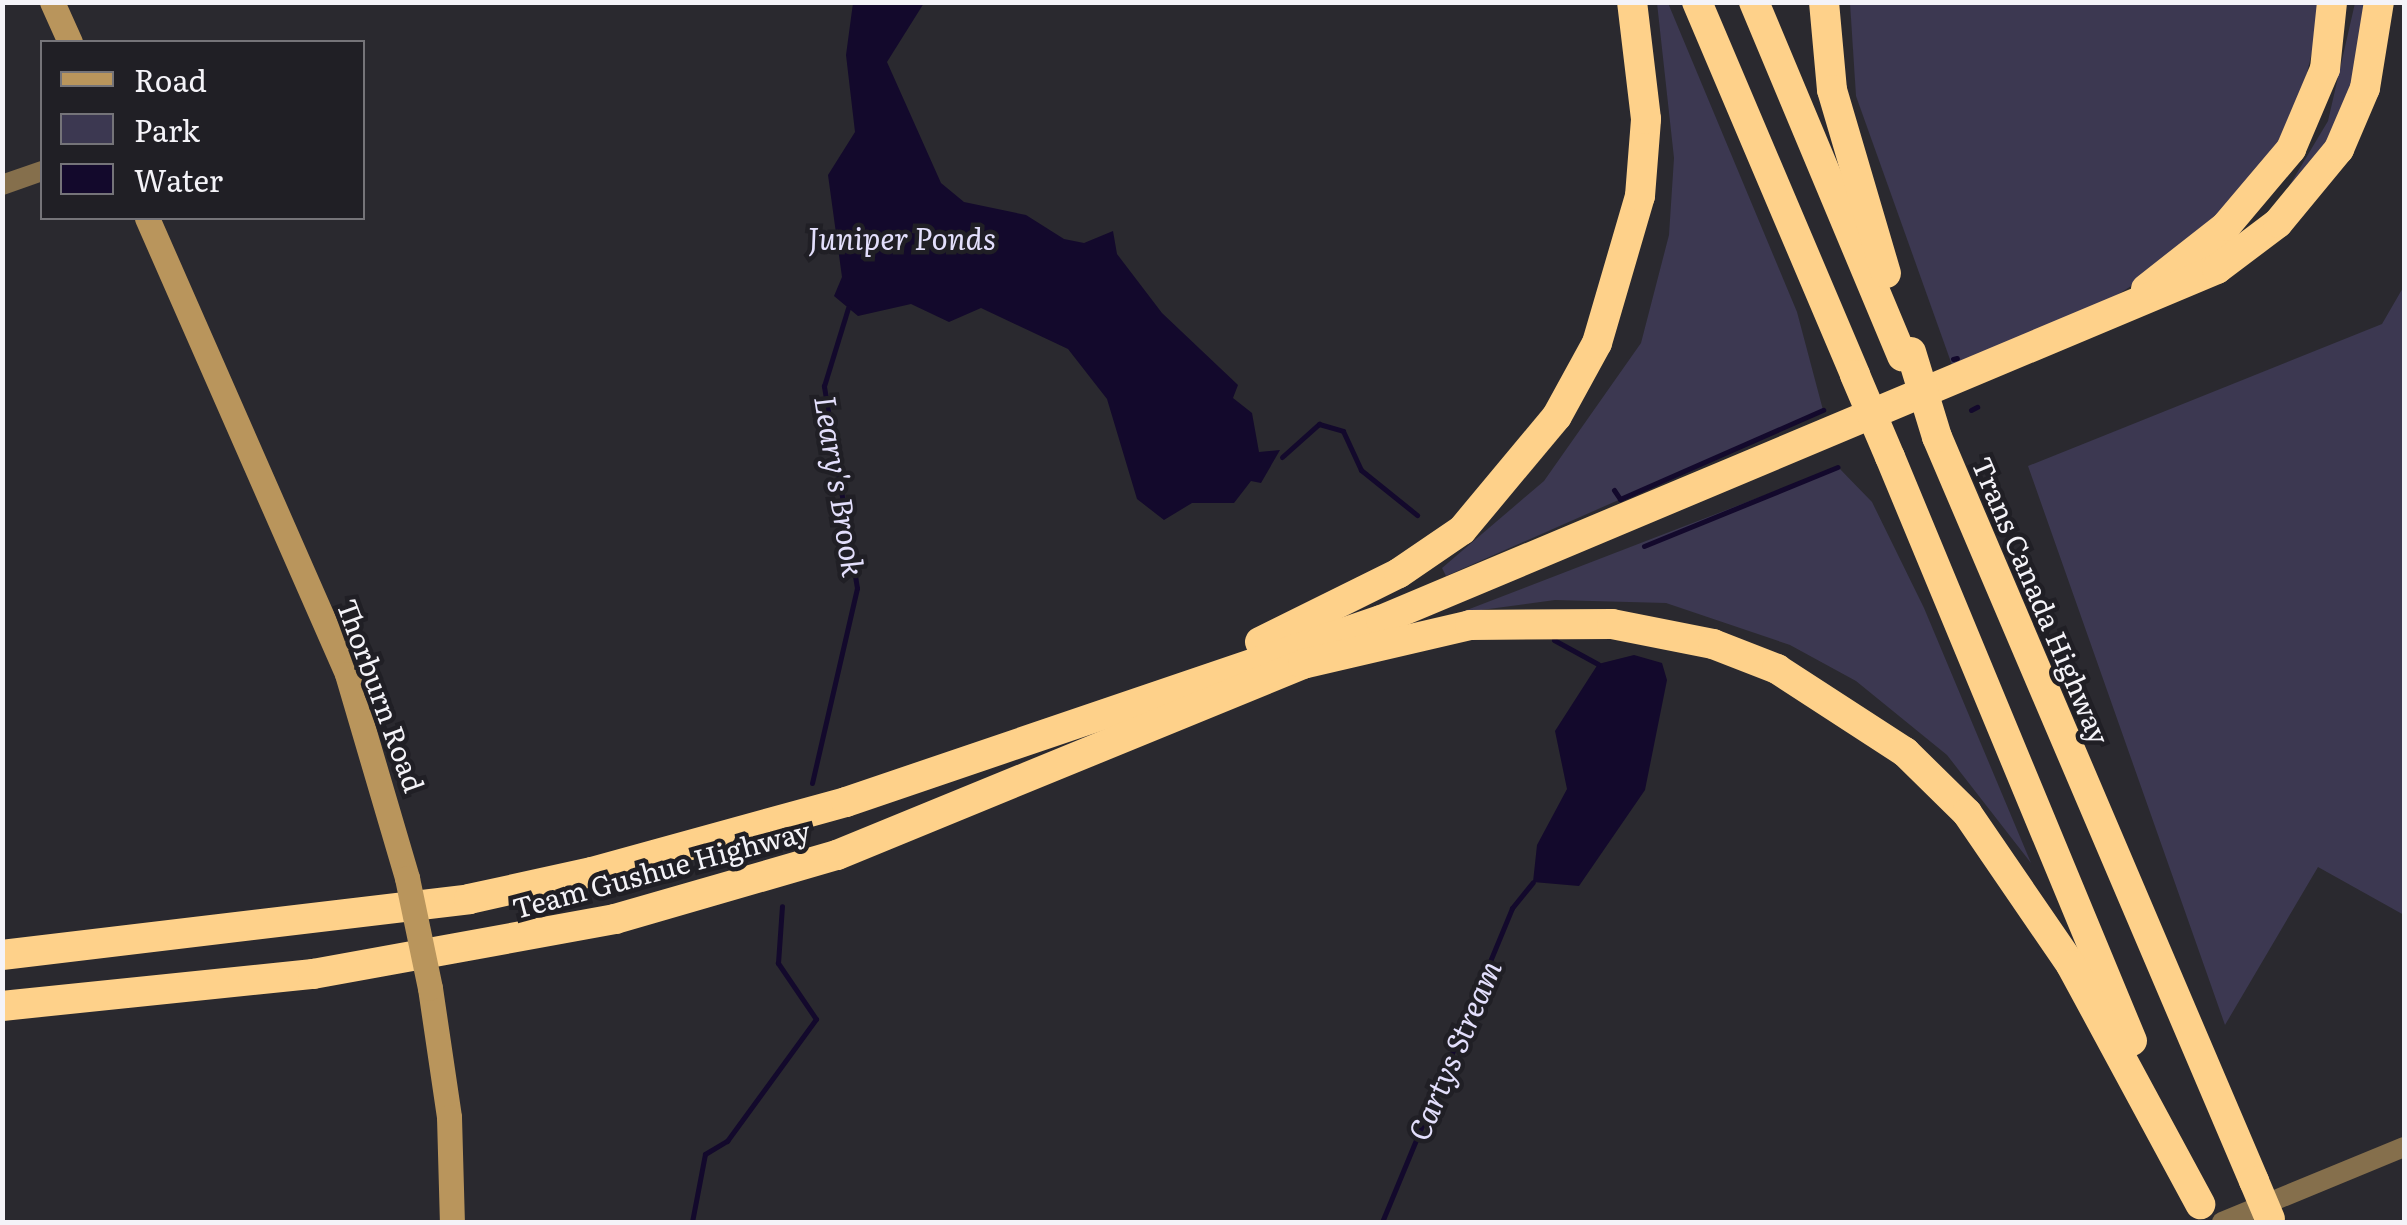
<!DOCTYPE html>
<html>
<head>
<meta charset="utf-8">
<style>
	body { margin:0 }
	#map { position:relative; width:2407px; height:1225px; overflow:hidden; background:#2a292f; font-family:Literata,serif }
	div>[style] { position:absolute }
	.green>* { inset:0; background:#3c3851 }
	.water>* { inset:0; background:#13092c }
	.stream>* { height:5px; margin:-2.5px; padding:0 2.5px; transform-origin:2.5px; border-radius:2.5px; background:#13092c }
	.minor>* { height:20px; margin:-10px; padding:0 10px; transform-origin:10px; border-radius:10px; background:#856f4c }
	.secondary>* { height:25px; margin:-12.5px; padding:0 12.5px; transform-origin:12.5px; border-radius:12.5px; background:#b9955c }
	.motorway>* { height:30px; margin:-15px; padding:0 15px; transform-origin:15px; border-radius:15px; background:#fed18a }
	.secondary-bridge>* { height:25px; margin:-12.5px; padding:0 12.5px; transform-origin:12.5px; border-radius:12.5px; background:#b9955c }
	.motorway-bridge>* { height:30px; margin:-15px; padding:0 15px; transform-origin:15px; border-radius:15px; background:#fed18a }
	span { translate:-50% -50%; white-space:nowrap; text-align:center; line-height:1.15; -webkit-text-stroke:9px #201f25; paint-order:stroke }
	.street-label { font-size:28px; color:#f4f3f8 }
	.water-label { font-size:30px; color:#e3dffc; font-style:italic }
	.frame { position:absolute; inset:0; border:5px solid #f4f3f8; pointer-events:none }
	.legend { position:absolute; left:40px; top:40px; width:325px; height:180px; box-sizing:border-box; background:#201f25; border:2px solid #757479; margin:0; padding:12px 18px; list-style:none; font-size:30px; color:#f4f3f8 }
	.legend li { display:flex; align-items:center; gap:20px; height:50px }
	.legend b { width:50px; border:2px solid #757479 }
</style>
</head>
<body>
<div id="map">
	<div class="green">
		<i style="clip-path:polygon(2324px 2px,2289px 148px,2172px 260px,2095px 309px,1952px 365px,1856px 96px,1850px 3px)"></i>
		<i style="clip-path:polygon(1657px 3px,1668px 3px,1797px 312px,1823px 410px,1446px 576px,1442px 568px,1544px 481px,1641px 343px,1669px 235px,1674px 158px)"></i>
		<i style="clip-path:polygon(2355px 3px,2379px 3px,2331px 163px,2247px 235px,2282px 198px,2328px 121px)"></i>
		<i style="clip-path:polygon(2404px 286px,2404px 915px,2318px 867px,2225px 1025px,2028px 466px,2382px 324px)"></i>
		<i style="clip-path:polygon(1838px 467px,1872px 502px,1924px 608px,2031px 863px,1947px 755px,1856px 681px,1790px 645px,1666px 603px,1555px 600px,1459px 613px)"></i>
	</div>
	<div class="water">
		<i style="clip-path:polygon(853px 3px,924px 3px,887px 62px,941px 183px,964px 202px,1026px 215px,1064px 239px,1084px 243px,1113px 231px,1117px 254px,1162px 313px,1238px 385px,1233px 398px,1252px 413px,1259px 452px,1280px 450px,1261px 483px,1251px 481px,1234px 503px,1192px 503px,1164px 520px,1137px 499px,1107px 399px,1068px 349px,981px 308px,949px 322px,911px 304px,858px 316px,834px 296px,842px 277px,828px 175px,855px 132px,846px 55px)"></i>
		<i style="clip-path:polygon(1634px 655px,1662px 663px,1667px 680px,1645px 790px,1579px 886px,1533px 882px,1537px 845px,1567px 789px,1555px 731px,1598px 664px)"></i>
	</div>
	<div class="stream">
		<i style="left:1953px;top:359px;width:4px;rotate:-14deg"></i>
		<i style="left:1971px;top:410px;width:7px;rotate:-27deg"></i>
		<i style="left:1282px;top:457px;width:50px;rotate:-41.7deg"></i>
		<i style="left:1319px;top:424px;width:25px;rotate:16deg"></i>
		<i style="left:1343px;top:431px;width:43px;rotate:65.2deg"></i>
		<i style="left:1361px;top:470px;width:72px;rotate:38.8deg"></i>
		<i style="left:1614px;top:490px;width:11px;rotate:56deg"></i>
		<i style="left:1620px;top:499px;width:222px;rotate:-23.7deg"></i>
		<i style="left:1644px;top:546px;width:209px;rotate:-22.2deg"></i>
		<i style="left:1554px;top:640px;width:50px;rotate:28.6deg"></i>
		<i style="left:812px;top:783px;width:200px;rotate:-77deg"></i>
		<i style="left:857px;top:588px;width:205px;rotate:-99.3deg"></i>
		<i style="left:824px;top:386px;width:82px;rotate:-72.9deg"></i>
		<i style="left:576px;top:1222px;width:11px"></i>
		<i style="left:692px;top:1222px;width:69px;rotate:-79.2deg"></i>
		<i style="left:705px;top:1154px;width:26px;rotate:-31deg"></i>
		<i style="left:727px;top:1141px;width:151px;rotate:-53.9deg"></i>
		<i style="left:816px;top:1019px;width:68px;rotate:-124.2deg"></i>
		<i style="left:778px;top:963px;width:57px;rotate:-86deg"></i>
		<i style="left:1382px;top:1222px;width:340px;rotate:-67.5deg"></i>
		<i style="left:1512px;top:908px;width:33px;rotate:-51deg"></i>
	</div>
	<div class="minor">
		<i style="left:2px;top:185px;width:42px;rotate:-19.3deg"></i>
		<i style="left:2222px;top:1222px;width:197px;rotate:-22.4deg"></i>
	</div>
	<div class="secondary">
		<i style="left:52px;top:2px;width:44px;rotate:65.8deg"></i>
		<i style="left:147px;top:218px;width:498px;rotate:66.3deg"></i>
		<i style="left:347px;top:674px;width:213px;rotate:73.6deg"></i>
		<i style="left:430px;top:988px;width:130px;rotate:81.6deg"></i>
		<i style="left:449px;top:1117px;width:105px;rotate:88.4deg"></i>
	</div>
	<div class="motorway">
		<i style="left:1697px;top:2px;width:405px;rotate:67deg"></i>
		<i style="left:1754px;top:2px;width:384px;rotate:67.3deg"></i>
		<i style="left:1824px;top:2px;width:88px;rotate:84.8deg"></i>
		<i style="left:1832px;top:90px;width:191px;rotate:73.6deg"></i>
		<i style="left:2146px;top:289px;width:102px;rotate:-38.2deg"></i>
		<i style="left:2226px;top:226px;width:101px;rotate:-49.8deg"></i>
		<i style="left:2291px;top:149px;width:87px;rotate:-67deg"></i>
		<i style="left:2325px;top:69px;width:67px;rotate:-84deg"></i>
		<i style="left:1937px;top:437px;width:809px;rotate:66.92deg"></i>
		<i style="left:1890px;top:457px;width:632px;rotate:67.49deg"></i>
		<i style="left:1260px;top:642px;width:155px;rotate:-26.4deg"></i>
		<i style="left:1399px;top:573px;width:76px;rotate:-34.3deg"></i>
		<i style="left:1462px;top:530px;width:148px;rotate:-50.2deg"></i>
		<i style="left:1557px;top:416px;width:83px;rotate:-61.3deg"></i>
		<i style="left:1597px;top:343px;width:153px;rotate:-73.7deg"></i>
		<i style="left:1640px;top:196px;width:77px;rotate:-85.5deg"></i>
		<i style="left:1646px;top:119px;width:118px;rotate:-96.8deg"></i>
		<i style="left:2px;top:955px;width:470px;rotate:-6.8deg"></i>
		<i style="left:469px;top:899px;width:126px;rotate:-12.4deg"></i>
		<i style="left:592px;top:872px;width:263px;rotate:-15.4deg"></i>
		<i style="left:846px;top:802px;width:565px;rotate:-18.79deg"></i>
		<i style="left:1381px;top:620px;width:907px;rotate:-22.78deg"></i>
		<i style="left:2217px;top:269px;width:76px;rotate:-37deg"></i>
		<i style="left:2278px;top:223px;width:96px;rotate:-50.5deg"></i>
		<i style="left:2339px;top:149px;width:66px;rotate:-66.9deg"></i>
		<i style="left:2365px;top:88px;width:87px;rotate:-80.8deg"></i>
		<i style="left:2px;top:1006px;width:313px;rotate:-5.9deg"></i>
		<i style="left:313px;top:974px;width:307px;rotate:-10.3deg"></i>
		<i style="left:615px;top:919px;width:231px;rotate:-16.1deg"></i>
		<i style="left:837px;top:855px;width:504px;rotate:-22.29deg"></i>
		<i style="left:1303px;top:664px;width:171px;rotate:-13.1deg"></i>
		<i style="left:1470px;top:625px;width:142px;rotate:-0.4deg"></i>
		<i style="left:1612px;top:624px;width:103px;rotate:11.2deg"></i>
		<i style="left:1713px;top:644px;width:69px;rotate:21.3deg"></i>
		<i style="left:1777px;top:669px;width:153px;rotate:33deg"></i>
		<i style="left:1905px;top:752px;width:87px;rotate:44.5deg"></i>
		<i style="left:1967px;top:813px;width:184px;rotate:55.6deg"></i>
		<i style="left:2071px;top:965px;width:272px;rotate:61.6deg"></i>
	</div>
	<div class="secondary-bridge">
		<i style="left:407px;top:878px;width:112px;rotate:78.2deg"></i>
	</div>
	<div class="motorway-bridge">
		<i style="left:1911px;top:352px;width:89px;rotate:73deg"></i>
		<i style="left:1855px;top:375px;width:89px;rotate:66.9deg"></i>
		<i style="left:2254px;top:1181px;width:41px;rotate:67.2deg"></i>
	</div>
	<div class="street-label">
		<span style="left:2042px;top:600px;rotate:67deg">Trans Canada Highway</span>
		<span style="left:382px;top:695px;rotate:70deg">Thorburn Road</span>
		<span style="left:661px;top:868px;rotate:-15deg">Team Gushue Highway</span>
	</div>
	<div class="water-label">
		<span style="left:902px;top:237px">Juniper Ponds</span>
		<span style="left:841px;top:486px;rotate:81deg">Leary's Brook</span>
		<span style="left:1453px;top:1050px;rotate:-67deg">Cartys Stream</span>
	</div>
	<div class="frame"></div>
	<ul class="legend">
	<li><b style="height:12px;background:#b9955c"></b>Road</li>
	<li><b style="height:28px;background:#3c3851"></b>Park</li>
	<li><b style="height:28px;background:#13092c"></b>Water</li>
	</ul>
</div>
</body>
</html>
